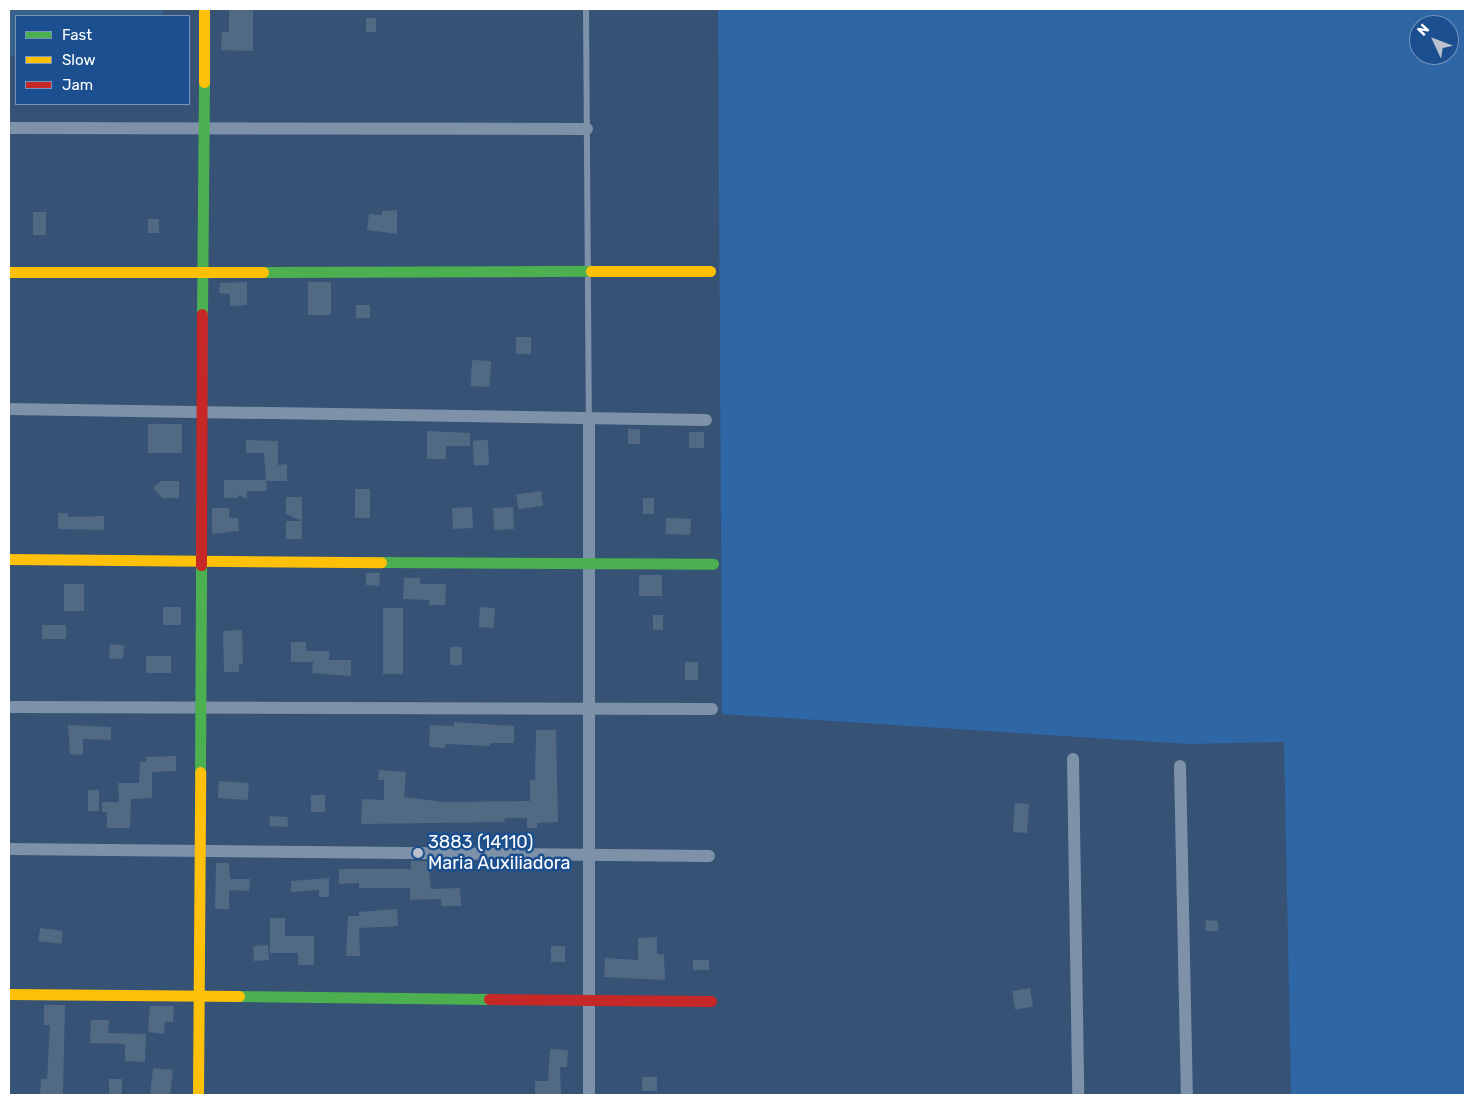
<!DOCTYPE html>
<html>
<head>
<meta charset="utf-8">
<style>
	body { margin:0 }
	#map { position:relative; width:1474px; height:1104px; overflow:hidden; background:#365274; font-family:Rubik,sans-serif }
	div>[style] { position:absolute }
	.green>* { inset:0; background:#2f66a5 }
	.water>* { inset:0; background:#3b618d }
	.building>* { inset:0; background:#526984; transform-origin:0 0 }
	.lane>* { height:6px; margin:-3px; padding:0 3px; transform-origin:3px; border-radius:3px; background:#7d92a8 }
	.street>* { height:12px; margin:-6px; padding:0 6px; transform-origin:6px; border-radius:6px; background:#7d92a8 }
	.fast>* { height:11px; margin:-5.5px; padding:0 5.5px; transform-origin:5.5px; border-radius:5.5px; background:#4caf50 }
	.slow>* { height:11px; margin:-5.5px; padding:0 5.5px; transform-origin:5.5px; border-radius:5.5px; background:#ffc107 }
	.jam>* { height:11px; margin:-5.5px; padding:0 5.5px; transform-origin:5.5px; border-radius:5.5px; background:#c62828 }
	.dots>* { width:14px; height:14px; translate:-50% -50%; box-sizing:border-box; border:2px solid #1b4f8f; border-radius:50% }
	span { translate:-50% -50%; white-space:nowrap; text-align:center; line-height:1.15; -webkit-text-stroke:5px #1b4f8f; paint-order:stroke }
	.poi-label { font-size:18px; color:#fff }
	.left { translate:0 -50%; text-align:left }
	.frame { position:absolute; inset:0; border:10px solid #fff; pointer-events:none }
	.legend { position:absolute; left:15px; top:15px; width:175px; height:90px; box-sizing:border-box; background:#1b4f8f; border:1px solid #7695bc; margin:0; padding:6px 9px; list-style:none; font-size:15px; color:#fff }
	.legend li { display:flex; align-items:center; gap:10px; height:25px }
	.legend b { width:25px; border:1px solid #7695bc }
	.north { position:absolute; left:1409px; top:15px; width:50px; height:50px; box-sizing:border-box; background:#1b4f8f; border:1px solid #7695bc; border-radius:50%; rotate:313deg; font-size:14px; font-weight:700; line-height:20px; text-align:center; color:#fff }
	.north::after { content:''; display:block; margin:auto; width:18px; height:22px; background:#b9c2ce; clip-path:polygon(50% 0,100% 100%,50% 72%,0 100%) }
</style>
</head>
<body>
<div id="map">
	<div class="green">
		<i style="clip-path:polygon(evenodd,718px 9px,1465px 9px,1465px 1095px,1291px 1095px,1284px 742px,1188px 744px,722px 714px,718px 9px,1419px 25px,1449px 25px,1449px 55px,1419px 55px,1419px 25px)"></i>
	</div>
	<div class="water">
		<i style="clip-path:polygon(9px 9px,165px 9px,161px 16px,16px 16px,16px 54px,9px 58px)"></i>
	</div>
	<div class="building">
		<i style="clip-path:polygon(229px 9px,253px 9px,253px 51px,221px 50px,222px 32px,229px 32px)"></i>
		<i style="left:366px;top:18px;width:10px;height:14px"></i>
		<i style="clip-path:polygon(397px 210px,397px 234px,367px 230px,369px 214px,382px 215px,382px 211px)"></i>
		<i style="left:33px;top:212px;width:13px;height:23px"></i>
		<i style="left:148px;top:219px;width:11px;height:14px"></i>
		<i style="clip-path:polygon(247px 282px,247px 305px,230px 306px,230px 294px,219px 293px,220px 283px)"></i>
		<i style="left:308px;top:282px;width:23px;height:33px"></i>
		<i style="left:356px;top:305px;width:14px;height:13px"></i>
		<i style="left:516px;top:337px;width:15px;height:17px"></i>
		<i style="left:472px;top:360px;width:19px;height:26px;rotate:3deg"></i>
		<i style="left:148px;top:424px;width:34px;height:29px"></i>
		<i style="left:628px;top:429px;width:12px;height:15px"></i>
		<i style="clip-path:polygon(427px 431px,470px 433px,470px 446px,446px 446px,446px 459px,427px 459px)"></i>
		<i style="left:689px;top:432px;width:15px;height:16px"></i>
		<i style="clip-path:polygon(246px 440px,278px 441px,278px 465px,287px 464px,287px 481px,266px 481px,264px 453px,246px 453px)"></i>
		<i style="left:488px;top:440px;width:25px;height:15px;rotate:88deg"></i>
		<i style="clip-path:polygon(224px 480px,266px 480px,267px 491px,247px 491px,247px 499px,238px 495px,238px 498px,224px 498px)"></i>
		<i style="clip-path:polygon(161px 481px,179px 481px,179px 498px,162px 498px,153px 488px)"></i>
		<i style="left:355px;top:489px;width:15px;height:29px"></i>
		<i style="left:541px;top:491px;width:15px;height:25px;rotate:82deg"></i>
		<i style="clip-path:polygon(286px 497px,302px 497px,302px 521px,286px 514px)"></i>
		<i style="left:643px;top:498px;width:11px;height:16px"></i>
		<i style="left:472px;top:507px;width:21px;height:20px;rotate:87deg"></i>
		<i style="left:513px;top:507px;width:22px;height:20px;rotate:87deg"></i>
		<i style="clip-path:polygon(212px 508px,229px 508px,229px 518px,238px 518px,239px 531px,212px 534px)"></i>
		<i style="clip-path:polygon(58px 513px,68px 513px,68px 517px,104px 516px,104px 530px,58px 529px)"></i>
		<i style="left:666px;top:518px;width:25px;height:16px;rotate:2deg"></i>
		<i style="left:286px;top:521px;width:16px;height:18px"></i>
		<i style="clip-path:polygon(366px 573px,380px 573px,379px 586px,366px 585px)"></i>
		<i style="left:639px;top:575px;width:23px;height:21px"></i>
		<i style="clip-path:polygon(404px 578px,420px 578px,420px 584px,446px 584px,445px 605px,429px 605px,429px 600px,403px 599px)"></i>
		<i style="left:64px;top:584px;width:20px;height:27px"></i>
		<i style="left:163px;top:607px;width:18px;height:18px"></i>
		<i style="left:480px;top:607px;width:15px;height:20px;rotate:4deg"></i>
		<i style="left:383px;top:608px;width:20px;height:66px"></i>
		<i style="left:653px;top:615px;width:10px;height:15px"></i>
		<i style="left:42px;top:625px;width:24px;height:14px"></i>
		<i style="clip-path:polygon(242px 630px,243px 664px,239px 664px,239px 672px,224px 672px,223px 631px)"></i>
		<i style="clip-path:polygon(291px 642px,306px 642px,306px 651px,329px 651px,329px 660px,351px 660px,351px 676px,312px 673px,313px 662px,291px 662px)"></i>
		<i style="left:110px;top:644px;width:14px;height:14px;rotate:4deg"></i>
		<i style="left:450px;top:647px;width:12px;height:18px"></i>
		<i style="left:146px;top:656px;width:25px;height:17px"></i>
		<i style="left:685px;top:662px;width:13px;height:18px"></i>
		<i style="clip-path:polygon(454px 722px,514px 726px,514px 743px,490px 743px,490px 746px,445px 744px,445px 748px,429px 747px,430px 725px,454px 726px)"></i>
		<i style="clip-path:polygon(68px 725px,111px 727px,111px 740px,83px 739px,83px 755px,70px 754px)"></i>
		<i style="clip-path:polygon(536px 730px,556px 730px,558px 822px,537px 823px,537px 828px,527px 828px,527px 818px,505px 818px,504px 822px,361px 824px,362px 799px,384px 800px,384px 780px,378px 780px,379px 770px,406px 772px,404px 797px,445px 802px,530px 801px,530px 780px,535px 780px)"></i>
		<i style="clip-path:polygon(176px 756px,176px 771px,152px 772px,152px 798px,131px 799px,130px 828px,107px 828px,107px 812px,102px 812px,102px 802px,119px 802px,118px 783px,139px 783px,140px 762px,146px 762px,146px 757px)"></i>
		<i style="left:219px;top:781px;width:30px;height:17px;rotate:4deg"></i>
		<i style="left:88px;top:790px;width:11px;height:21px"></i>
		<i style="left:311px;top:795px;width:14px;height:17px"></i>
		<i style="left:1015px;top:803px;width:14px;height:29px;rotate:4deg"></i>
		<i style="left:270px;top:816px;width:18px;height:10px;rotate:3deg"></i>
		<i style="clip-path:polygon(411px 861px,428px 861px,431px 889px,460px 888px,461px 906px,441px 906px,441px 899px,410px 900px,410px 888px,359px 888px,359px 883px,339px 884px,339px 869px,411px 869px)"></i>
		<i style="clip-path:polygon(216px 863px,229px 863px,230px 879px,250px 879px,249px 891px,229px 890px,229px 909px,215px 909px)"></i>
		<i style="clip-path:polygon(329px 878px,329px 897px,319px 897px,319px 890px,291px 892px,291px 881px)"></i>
		<i style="clip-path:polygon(397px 909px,398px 926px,359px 928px,360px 956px,346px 956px,348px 916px,359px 916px,359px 912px)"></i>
		<i style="clip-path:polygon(270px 918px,285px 918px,285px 936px,314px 936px,314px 965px,298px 965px,298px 953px,270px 953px)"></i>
		<i style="clip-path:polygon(1206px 920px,1218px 921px,1218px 931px,1205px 931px)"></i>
		<i style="left:40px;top:928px;width:23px;height:13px;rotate:7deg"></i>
		<i style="clip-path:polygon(657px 937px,657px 954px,664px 954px,665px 980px,604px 977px,605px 958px,638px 960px,638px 938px)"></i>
		<i style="left:268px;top:945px;width:15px;height:15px;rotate:86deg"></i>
		<i style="left:551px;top:946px;width:14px;height:16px"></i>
		<i style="left:693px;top:960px;width:16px;height:10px"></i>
		<i style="left:1030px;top:988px;width:19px;height:18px;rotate:81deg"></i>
		<i style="clip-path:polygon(44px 1005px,65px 1005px,63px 1095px,40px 1095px,41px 1079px,47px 1079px,50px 1025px,44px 1025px)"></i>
		<i style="clip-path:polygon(150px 1006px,174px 1006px,173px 1022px,165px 1022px,164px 1034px,148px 1032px)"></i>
		<i style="clip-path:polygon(91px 1020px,109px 1020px,108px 1033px,146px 1034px,145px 1062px,125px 1061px,125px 1044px,90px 1043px)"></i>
		<i style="clip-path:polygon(550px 1049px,568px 1050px,567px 1067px,560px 1067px,561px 1094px,535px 1095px,535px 1081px,548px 1081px)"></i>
		<i style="left:153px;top:1068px;width:20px;height:27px;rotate:6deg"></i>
		<i style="left:642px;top:1077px;width:15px;height:14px"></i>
		<i style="left:109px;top:1079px;width:13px;height:16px"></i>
	</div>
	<div class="lane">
		<i style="left:586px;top:9px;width:409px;rotate:89.6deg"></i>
	</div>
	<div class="street">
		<i style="left:9px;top:128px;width:578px;rotate:0.1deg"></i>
		<i style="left:9px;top:409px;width:697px;rotate:0.9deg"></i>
		<i style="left:589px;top:418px;width:677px;rotate:90deg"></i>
		<i style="left:9px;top:707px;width:703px;rotate:0.16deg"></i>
		<i style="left:1073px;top:759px;width:336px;rotate:89.1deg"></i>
		<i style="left:1180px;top:766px;width:329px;rotate:88.8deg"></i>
		<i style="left:9px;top:849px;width:700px;rotate:0.57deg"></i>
	</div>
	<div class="fast">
		<i style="left:263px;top:272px;width:328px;rotate:-0.2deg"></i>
		<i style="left:202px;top:314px;width:232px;rotate:-89.5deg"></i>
		<i style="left:381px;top:562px;width:332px;rotate:0.3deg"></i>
		<i style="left:200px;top:772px;width:207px;rotate:-89.7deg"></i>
		<i style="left:239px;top:996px;width:250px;rotate:0.7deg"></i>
	</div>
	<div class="slow">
		<i style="left:204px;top:82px;width:73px;rotate:-90deg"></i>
		<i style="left:591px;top:271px;width:119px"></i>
		<i style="left:9px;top:272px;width:254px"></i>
		<i style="left:9px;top:559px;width:372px;rotate:0.5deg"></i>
		<i style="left:9px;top:994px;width:230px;rotate:0.5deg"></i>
		<i style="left:198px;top:1095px;width:323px;rotate:-89.6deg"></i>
	</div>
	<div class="jam">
		<i style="left:201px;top:565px;width:251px;rotate:-89.8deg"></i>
		<i style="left:489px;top:999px;width:222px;rotate:0.5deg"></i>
	</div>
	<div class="dots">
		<i style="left:418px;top:853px;background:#b9c2ce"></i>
	</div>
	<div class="poi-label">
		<span class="left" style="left:428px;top:853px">3883 (14110)<br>Maria Auxiliadora</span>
	</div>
	<div class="frame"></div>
	<ul class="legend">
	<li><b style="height:6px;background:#4caf50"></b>Fast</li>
	<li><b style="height:6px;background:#ffc107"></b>Slow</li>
	<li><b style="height:6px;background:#c62828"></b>Jam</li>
	</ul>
	<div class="north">N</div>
</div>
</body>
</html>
